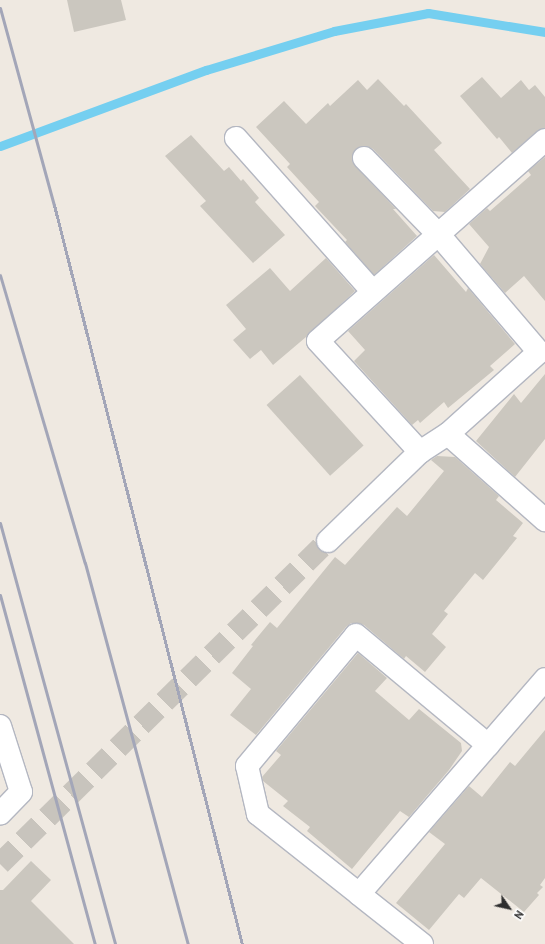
<!DOCTYPE html>
<html>
<head>
<meta charset="utf-8">
<style>
	body { margin:0 }
	#map { position:relative; width:545px; height:944px; overflow:hidden; background:#efe9e1; font-family:"PT Sans",sans-serif }
	div>[style] { position:absolute }
	.stream>* { height:9px; margin:-4.5px; padding:0 4.5px; transform-origin:4.5px; border-radius:4.5px; background:#75cff0 }
	.building>* { inset:0; background:#cbc7bf; transform-origin:0 0 }
	.minor-tunnel>* { height:22px; margin-top:-11px; transform-origin:0; background:repeating-linear-gradient(90deg,#c8c4bd 0 22px,transparent 0 33px) }
	.roads { filter:drop-shadow(1px 0 #b4b7c1) drop-shadow(-1px 0 #b4b7c1) drop-shadow(0 1px #b4b7c1) drop-shadow(0 -1px #b4b7c1) }
	.minor>* { height:22px; margin:-11px; padding:0 11px; transform-origin:11px; border-radius:11px; background:#fff }
	.rail>* { height:3px; margin:-1.5px; padding:0 1.5px; transform-origin:1.5px; border-radius:1.5px; background:#a3a6b8 }
	span { translate:-50% -50%; white-space:nowrap; text-align:center; line-height:1.15; -webkit-text-stroke:4px #fff; paint-order:stroke }
	.north { position:absolute; left:489px; top:888px; width:40px; height:40px; -webkit-text-stroke:3px #fff; paint-order:stroke; rotate:124deg; font-size:11px; font-weight:700; line-height:16px; text-align:center; color:#2e2e2e }
	.north::after { content:''; display:block; margin:auto; width:14px; height:18px; background:#2e2e2e; clip-path:polygon(50% 0,100% 100%,50% 72%,0 100%) }
</style>
</head>
<body>
<div id="map">
	<div class="stream">
		<i style="left:0;top:146px;width:220px;rotate:-20.3deg"></i>
		<i style="left:206px;top:70px;width:134px;rotate:-16.9deg"></i>
		<i style="left:334px;top:31px;width:96px;rotate:-10.8deg"></i>
		<i style="left:428px;top:13px;width:119px;rotate:9.2deg"></i>
	</div>
	<div class="building">
		<i style="clip-path:polygon(67px 0,121px 0,126px 20px,74px 32px)"></i>
		<i style="clip-path:polygon(482px 77px,501px 98px,521px 80px,529px 90px,535px 85px,545px 97px,545px 128px,537px 131px,512px 153px,499px 137px,497px 139px,460px 96px)"></i>
		<i style="clip-path:polygon(378px 79px,404px 106px,406px 104px,442px 143px,434px 150px,470px 189px,445px 212px,433px 211px,373px 149px,367px 146px,361px 146px,356px 149px,352px 155px,352px 161px,355px 166px,396px 209px,393px 209px,417px 236px,374px 275px,345px 242px,347px 240px,315px 206px,319px 202px,287px 167px,290px 164px,256px 127px,284px 101px,306px 124px,328px 103px,330px 106px,358px 80px,367px 90px)"></i>
		<i style="clip-path:polygon(191px 135px,224px 171px,229px 167px,241px 181px,243px 179px,259px 198px,255px 202px,285px 235px,253px 263px,200px 206px,206px 201px,165px 156px)"></i>
		<i style="clip-path:polygon(545px 157px,545px 301px,524px 276px,505px 293px,480px 264px,489px 247px,469px 224px,487px 208px,490px 211px,531px 175px,528px 171px)"></i>
		<i style="clip-path:polygon(434px 255px,466px 292px,468px 288px,515px 344px,490px 366px,494px 370px,448px 408px,444px 402px,420px 423px,418px 420px,412px 425px,354px 361px,365px 350px,348px 331px)"></i>
		<i style="clip-path:polygon(326px 258px,355px 291px,306px 337px,273px 365px,261px 350px,250px 359px,233px 340px,246px 329px,226px 305px,270px 268px,290px 291px)"></i>
		<i style="clip-path:polygon(545px 374px,545px 439px,515px 477px,476px 441px,514px 394px,521px 403px)"></i>
		<i style="left:300px;top:375px;width:95px;height:45px;rotate:48deg"></i>
		<i style="clip-path:polygon(437px 456px,455px 457px,499px 496px,496px 500px,523px 523px,513px 536px,517px 538px,483px 580px,475px 573px,444px 611px,448px 614px,432px 634px,446px 647px,425px 672px,406px 656px,404px 659px,364px 625px,358px 623px,351px 623px,346px 627px,256px 735px,230px 715px,251px 689px,232px 673px,253px 646px,251px 645px,270px 622px,277px 628px,335px 557px,345px 565px,397px 507px,407px 516px,444px 471px,431px 460px)"></i>
		<i style="clip-path:polygon(358px 653px,387px 678px,375px 691px,409px 720px,419px 709px,461px 743px,462px 751px,449px 770px,409px 817px,400px 811px,352px 869px,307px 831px,310px 827px,283px 806px,288px 801px,263px 781px,262px 777px,281px 755px,276px 751px)"></i>
		<i style="clip-path:polygon(545px 730px,545px 878px,540px 885px,543px 887px,537px 893px,539px 895px,524px 912px,481px 878px,464px 898px,459px 894px,429px 930px,396px 903px,445px 844px,429px 832px,469px 786px,482px 797px,510px 762px,515px 766px)"></i>
		<i style="clip-path:polygon(31px 861px,51px 880px,31px 901px,74px 944px,0 944px,0 890px,3px 890px)"></i>
	</div>
	<div class="minor-tunnel">
		<i style="left:0;top:864px;width:460px;rotate:-44.6deg"></i>
	</div>
	<div class="roads">
		<div class="minor">
			<i style="left:236px;top:138px;width:206px;rotate:48.3deg"></i>
			<i style="left:545px;top:140px;width:303px;rotate:138.5deg"></i>
			<i style="left:318px;top:341px;width:151px;rotate:47.4deg"></i>
			<i style="left:420px;top:452px;width:33px;rotate:-33deg"></i>
			<i style="left:448px;top:434px;width:130px;rotate:41.6deg"></i>
			<i style="left:364px;top:158px;width:107px;rotate:45.8deg"></i>
			<i style="left:439px;top:235px;width:154px;rotate:49.5deg"></i>
			<i style="left:539px;top:352px;width:122px;rotate:138deg"></i>
			<i style="left:328px;top:541px;width:128px;rotate:-44.1deg"></i>
			<i style="left:0;top:726px;width:69px;rotate:72.3deg"></i>
			<i style="left:21px;top:792px;width:30px;rotate:134deg"></i>
			<i style="left:359px;top:894px;width:129px;rotate:-141.6deg"></i>
			<i style="left:258px;top:814px;width:49px;rotate:-102.9deg"></i>
			<i style="left:247px;top:766px;width:170px;rotate:-50.2deg"></i>
			<i style="left:356px;top:635px;width:172px;rotate:39.8deg"></i>
			<i style="left:422px;top:944px;width:80px;rotate:-141.6deg"></i>
			<i style="left:359px;top:894px;width:284px;rotate:-49.1deg"></i>
		</div>
	</div>
	<div class="rail">
		<i style="left:0;top:8px;width:204px;rotate:74.7deg"></i>
		<i style="left:54px;top:205px;width:763px;rotate:75.73deg"></i>
		<i style="left:0;top:275px;width:300px;rotate:73.6deg"></i>
		<i style="left:85px;top:563px;width:395px;rotate:74.9deg"></i>
		<i style="left:0;top:523px;width:436px;rotate:74.7deg"></i>
		<i style="left:0;top:595px;width:362px;rotate:74.8deg"></i>
	</div>
	<div class="north">N</div>
</div>
</body>
</html>
